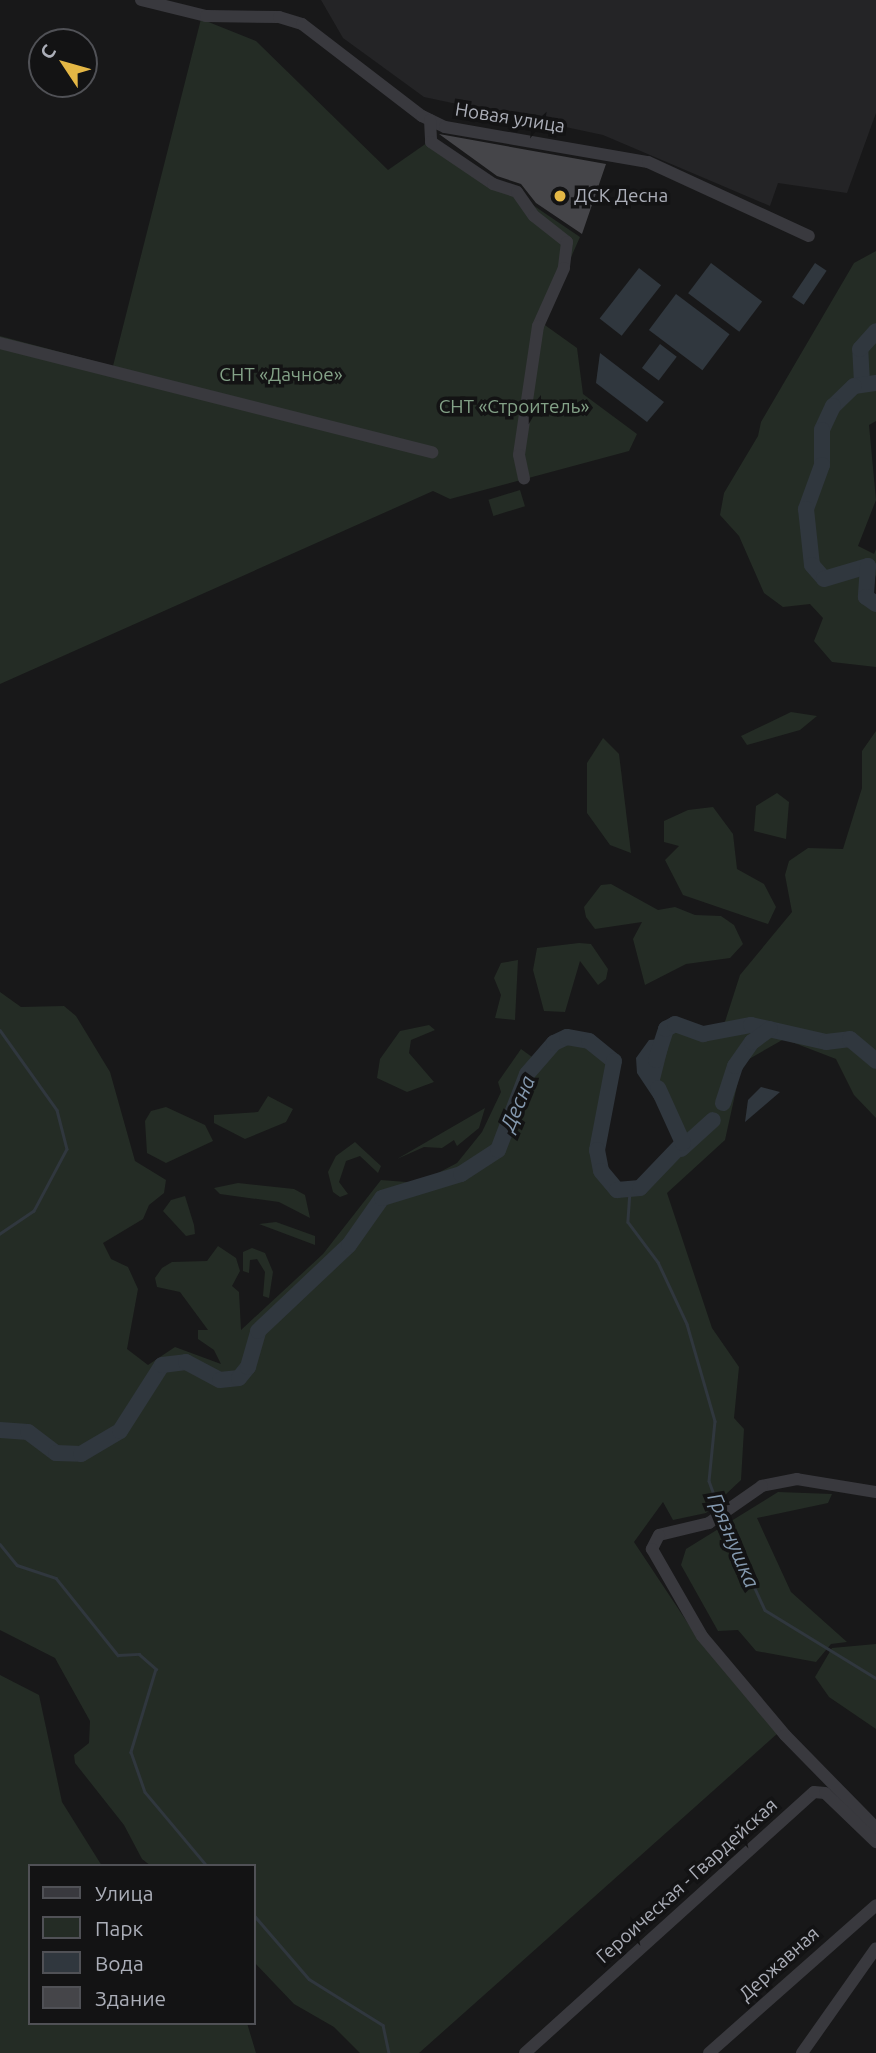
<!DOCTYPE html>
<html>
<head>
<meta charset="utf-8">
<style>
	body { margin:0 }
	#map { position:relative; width:876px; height:2053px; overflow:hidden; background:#181819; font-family:Ubuntu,sans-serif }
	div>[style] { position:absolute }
	.built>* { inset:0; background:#242426 }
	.green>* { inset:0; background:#242c25; transform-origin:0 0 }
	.water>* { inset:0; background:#30373e; transform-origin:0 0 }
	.stream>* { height:2.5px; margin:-1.25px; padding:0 1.25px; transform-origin:1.25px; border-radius:1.25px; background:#30373e }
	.river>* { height:16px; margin:-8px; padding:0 8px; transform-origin:8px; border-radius:8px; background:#30373e }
	.building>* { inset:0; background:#454549 }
	.minor>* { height:12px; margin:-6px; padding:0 6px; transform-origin:6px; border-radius:6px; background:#39393e }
	.dots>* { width:19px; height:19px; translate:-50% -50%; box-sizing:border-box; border:4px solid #131314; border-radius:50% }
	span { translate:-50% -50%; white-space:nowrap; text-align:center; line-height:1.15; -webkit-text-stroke:7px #131314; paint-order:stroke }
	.street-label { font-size:19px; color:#abaeb8 }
	.poi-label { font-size:19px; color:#abaeb8 }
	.left { translate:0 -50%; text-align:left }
	.park-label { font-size:19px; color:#83a187 }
	.water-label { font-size:21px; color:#859ab0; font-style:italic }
	.legend { position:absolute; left:28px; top:1864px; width:228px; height:161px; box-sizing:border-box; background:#131314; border:2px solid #505156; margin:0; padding:9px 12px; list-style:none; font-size:21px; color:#abaeb8 }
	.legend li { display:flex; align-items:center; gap:14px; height:35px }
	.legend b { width:35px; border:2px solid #505156 }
	.north { position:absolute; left:28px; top:28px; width:70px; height:70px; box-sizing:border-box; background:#131314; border:2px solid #505156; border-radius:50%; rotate:306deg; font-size:19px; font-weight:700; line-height:28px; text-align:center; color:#abaeb8 }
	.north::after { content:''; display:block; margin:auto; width:24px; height:32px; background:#e4b745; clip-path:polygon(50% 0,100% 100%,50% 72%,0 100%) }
</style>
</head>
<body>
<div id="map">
	<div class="built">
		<i style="clip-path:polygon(321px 0,876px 0,876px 113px,847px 193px,778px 183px,770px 206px,603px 135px,424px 97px,343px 38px)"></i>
	</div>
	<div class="green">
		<i style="clip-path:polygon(201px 19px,256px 41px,388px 170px,434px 138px,580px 237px,542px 323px,577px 348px,583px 394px,637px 434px,629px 451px,450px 499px,433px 491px,0 684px,0 336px,113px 366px)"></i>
		<i style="clip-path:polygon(876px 251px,876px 421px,869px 425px,876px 500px,858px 546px,874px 554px,876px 549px,876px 575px,866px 596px,876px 602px,876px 667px,832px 662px,814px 641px,823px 618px,810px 604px,783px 607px,764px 593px,739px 536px,720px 515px,724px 493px,758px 436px,761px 422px,854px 263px)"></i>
		<i style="left:520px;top:490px;width:17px;height:33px;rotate:73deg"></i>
		<i style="clip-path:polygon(791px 712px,817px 716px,800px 730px,747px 745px,741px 736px)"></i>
		<i style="clip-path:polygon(876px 731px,876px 1118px,854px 1095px,836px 1059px,784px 1039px,742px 1063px,725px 1140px,667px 1193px,712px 1328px,739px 1367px,734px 1418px,744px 1429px,741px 1480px,706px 1513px,673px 1520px,663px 1502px,634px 1542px,701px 1643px,778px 1733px,419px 2053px,360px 2053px,334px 2027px,294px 2004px,254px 1962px,254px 1866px,151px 1866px,142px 1859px,124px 1825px,75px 1763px,74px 1755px,89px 1743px,90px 1721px,55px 1658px,0 1630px,0 992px,21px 1007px,64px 1006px,76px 1016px,110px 1072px,135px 1161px,166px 1180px,164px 1193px,149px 1205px,143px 1219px,103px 1243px,111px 1259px,128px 1267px,138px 1289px,127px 1349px,148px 1365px,175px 1347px,221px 1364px,214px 1350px,198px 1339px,198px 1330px,208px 1330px,180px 1292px,157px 1287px,155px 1278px,162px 1268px,172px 1262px,207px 1261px,218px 1246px,236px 1258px,240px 1271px,232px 1286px,239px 1292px,241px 1330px,323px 1254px,381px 1180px,419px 1183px,457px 1163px,482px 1132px,501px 1092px,498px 1082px,521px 1049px,532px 1057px,515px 1087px,512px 1119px,523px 1083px,538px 1057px,554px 1043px,576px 1037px,599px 1047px,614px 1061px,597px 1150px,609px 1184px,622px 1191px,640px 1188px,670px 1162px,683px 1138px,653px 1077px,660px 1041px,675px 1024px,703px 1034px,722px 1031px,740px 975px,792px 912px,785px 875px,789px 861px,808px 848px,843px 849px,862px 788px,862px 751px)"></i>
		<i style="clip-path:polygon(603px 738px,619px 754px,631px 853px,610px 845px,587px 813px,587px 763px)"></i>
		<i style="clip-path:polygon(777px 793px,789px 802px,786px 839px,754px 831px,756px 806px)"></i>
		<i style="clip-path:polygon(713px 807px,733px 834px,737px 869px,764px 884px,776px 907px,768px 924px,683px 895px,665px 860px,679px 846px,664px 842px,664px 821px,688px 810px)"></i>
		<i style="clip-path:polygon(611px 884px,658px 910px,675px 907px,695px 915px,721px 916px,734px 925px,743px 944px,730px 958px,686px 964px,645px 985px,633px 939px,642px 922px,595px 929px,586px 917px,584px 907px,601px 885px)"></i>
		<i style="clip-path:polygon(579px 943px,591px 944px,608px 969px,606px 979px,598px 985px,580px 961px,565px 1012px,544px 1011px,533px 970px,537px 948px)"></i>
		<i style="clip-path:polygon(518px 960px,515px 1020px,495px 1018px,501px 995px,494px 978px,501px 963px)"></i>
		<i style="clip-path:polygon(429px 1025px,435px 1030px,411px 1040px,409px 1053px,434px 1082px,407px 1092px,377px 1078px,380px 1059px,400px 1031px)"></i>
		<i style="clip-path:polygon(268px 1096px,293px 1109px,286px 1122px,245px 1139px,214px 1123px,214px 1115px,258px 1112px)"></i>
		<i style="clip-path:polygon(166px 1107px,205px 1125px,213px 1141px,166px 1163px,147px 1153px,145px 1121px,151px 1111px)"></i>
		<i style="clip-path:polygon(485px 1108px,479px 1128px,457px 1146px,454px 1140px,442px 1148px,424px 1147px,397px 1159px)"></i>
		<i style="clip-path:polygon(355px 1142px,381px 1166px,378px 1173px,360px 1156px,346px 1161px,339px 1182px,348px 1194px,340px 1197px,333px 1192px,328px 1172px,336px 1156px)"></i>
		<i style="clip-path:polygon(238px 1183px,294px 1189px,305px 1195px,310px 1218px,279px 1202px,220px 1194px,214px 1188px)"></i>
		<i style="clip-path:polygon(185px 1196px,194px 1225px,195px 1234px,186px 1236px,163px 1211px,171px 1200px)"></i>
		<i style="clip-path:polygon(276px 1222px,315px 1236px,315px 1245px,259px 1224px)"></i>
		<i style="clip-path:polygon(252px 1248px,265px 1253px,273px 1272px,269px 1298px,263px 1296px,265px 1272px,257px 1259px,250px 1260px,249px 1273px,243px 1271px,243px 1252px)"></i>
		<i style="clip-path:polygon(778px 1492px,832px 1494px,828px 1503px,757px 1518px,791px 1592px,847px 1642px,831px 1644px,816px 1662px,756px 1651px,738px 1630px,718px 1631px,681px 1565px,686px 1549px)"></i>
		<i style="clip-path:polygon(876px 1644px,876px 1729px,829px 1697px,815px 1677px,832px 1648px)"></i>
		<i style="clip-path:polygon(0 1675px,39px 1695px,62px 1802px,102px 1866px,30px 1866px,30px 2023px,247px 2023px,256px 2053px,0 2053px)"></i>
	</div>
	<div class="water">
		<i style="left:711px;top:263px;width:64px;height:38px;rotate:37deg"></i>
		<i style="left:815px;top:263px;width:14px;height:41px;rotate:34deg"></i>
		<i style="left:639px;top:268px;width:28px;height:64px;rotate:38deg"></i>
		<i style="left:676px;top:294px;width:67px;height:45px;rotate:37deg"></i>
		<i style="left:660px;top:344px;width:21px;height:30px;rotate:37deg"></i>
		<i style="clip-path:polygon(600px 353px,664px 402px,647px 422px,596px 383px)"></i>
		<i style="clip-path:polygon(662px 1039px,668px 1048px,660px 1080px,667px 1106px,655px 1100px,637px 1073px,636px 1058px,649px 1040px)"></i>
		<i style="clip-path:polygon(761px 1087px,780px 1092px,745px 1122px,748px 1100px)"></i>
	</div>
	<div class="stream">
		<i style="left:0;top:1030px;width:98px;rotate:54.5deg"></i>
		<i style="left:57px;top:1110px;width:40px;rotate:75.6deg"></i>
		<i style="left:67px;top:1149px;width:70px;rotate:118deg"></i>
		<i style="left:34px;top:1211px;width:41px;rotate:145.9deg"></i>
		<i style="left:630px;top:1191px;width:31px;rotate:94deg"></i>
		<i style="left:628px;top:1222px;width:50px;rotate:53.1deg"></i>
		<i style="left:658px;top:1262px;width:68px;rotate:64.9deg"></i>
		<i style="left:687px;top:1324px;width:101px;rotate:73.9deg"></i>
		<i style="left:715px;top:1421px;width:60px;rotate:95.7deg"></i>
		<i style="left:709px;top:1481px;width:30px;rotate:70deg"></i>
		<i style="left:723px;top:1518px;width:101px;rotate:65.5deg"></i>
		<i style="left:765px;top:1610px;width:130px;rotate:31.5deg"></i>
		<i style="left:0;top:1544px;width:27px;rotate:51deg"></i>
		<i style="left:17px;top:1565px;width:41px;rotate:18.4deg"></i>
		<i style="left:56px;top:1578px;width:99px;rotate:51.2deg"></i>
		<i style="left:118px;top:1655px;width:21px;rotate:-3deg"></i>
		<i style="left:139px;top:1654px;width:23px;rotate:41deg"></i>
		<i style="left:156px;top:1669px;width:87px;rotate:106.8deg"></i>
		<i style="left:131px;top:1752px;width:42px;rotate:70.7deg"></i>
		<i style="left:145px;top:1792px;width:97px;rotate:50deg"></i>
		<i style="left:254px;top:1915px;width:84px;rotate:49.3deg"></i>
		<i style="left:309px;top:1979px;width:87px;rotate:31.9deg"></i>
		<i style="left:383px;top:2025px;width:29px;rotate:78deg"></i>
	</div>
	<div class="river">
		<i style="left:862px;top:383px;width:34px;rotate:-93deg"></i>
		<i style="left:860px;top:349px;width:24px;rotate:-48deg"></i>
		<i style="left:876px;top:383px;width:22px;rotate:172deg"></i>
		<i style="left:854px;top:386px;width:29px;rotate:136deg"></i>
		<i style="left:833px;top:406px;width:26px;rotate:115deg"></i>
		<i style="left:822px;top:430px;width:35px;rotate:90deg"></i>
		<i style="left:822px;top:465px;width:47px;rotate:110deg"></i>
		<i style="left:806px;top:509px;width:56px;rotate:83.9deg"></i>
		<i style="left:812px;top:565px;width:18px;rotate:49deg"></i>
		<i style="left:824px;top:579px;width:46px;rotate:-16.5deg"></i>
		<i style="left:868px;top:566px;width:31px;rotate:94deg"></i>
		<i style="left:866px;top:597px;width:12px;rotate:35deg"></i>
		<i style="left:656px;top:1060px;width:33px;rotate:-72deg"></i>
		<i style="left:666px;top:1029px;width:10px;rotate:-29deg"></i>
		<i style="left:675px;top:1024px;width:30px;rotate:20deg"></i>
		<i style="left:703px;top:1034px;width:49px;rotate:-10.6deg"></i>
		<i style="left:751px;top:1025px;width:77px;rotate:12.8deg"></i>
		<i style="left:826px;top:1042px;width:24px;rotate:-7deg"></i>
		<i style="left:850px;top:1039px;width:34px;rotate:40deg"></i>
		<i style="left:723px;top:1103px;width:39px;rotate:-72deg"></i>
		<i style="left:735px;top:1066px;width:29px;rotate:-55deg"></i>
		<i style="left:752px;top:1042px;width:22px;rotate:-36deg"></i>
		<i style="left:681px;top:1149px;width:43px;rotate:-42.2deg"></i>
		<i style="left:0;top:1430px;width:28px;rotate:4deg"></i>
		<i style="left:28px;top:1432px;width:35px;rotate:37deg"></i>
		<i style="left:56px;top:1453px;width:25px;rotate:2deg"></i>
		<i style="left:81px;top:1454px;width:45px;rotate:-30.5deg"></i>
		<i style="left:120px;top:1431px;width:78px;rotate:-57.5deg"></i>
		<i style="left:162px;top:1365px;width:24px;rotate:-7deg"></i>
		<i style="left:186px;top:1362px;width:38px;rotate:28deg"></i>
		<i style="left:220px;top:1380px;width:19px;rotate:-6deg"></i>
		<i style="left:239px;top:1378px;width:14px;rotate:-51deg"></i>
		<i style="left:248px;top:1367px;width:37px;rotate:-74deg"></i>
		<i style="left:258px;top:1331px;width:125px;rotate:-43.4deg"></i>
		<i style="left:349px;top:1245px;width:57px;rotate:-54.9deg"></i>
		<i style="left:382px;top:1198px;width:83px;rotate:-16.9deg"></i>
		<i style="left:461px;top:1174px;width:44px;rotate:-33deg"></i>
		<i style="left:498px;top:1150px;width:81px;rotate:-69.1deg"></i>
		<i style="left:527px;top:1074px;width:41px;rotate:-48.9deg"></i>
		<i style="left:554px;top:1043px;width:14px;rotate:-25deg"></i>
		<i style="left:567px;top:1037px;width:22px;rotate:10deg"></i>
		<i style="left:589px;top:1041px;width:32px;rotate:39deg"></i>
		<i style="left:614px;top:1061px;width:91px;rotate:100.8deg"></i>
		<i style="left:597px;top:1150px;width:21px;rotate:79deg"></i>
		<i style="left:601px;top:1171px;width:25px;rotate:50deg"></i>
		<i style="left:617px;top:1190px;width:23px;rotate:-5deg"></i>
		<i style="left:640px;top:1188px;width:62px;rotate:-46.3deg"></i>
		<i style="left:683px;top:1143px;width:60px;rotate:-114.4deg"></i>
	</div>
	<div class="building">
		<i style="clip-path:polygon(439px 134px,606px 164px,582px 234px,536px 203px,521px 184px,497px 176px)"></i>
	</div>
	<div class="minor">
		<i style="left:141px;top:0;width:67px;rotate:13.8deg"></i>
		<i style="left:206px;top:16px;width:73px;rotate:0.8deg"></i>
		<i style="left:279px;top:17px;width:24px;rotate:17deg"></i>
		<i style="left:302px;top:24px;width:151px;rotate:37.5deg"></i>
		<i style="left:422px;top:116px;width:25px;rotate:26deg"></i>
		<i style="left:445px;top:127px;width:206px;rotate:9.8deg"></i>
		<i style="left:648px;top:162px;width:177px;rotate:24.7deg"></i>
		<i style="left:430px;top:120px;width:22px;rotate:87deg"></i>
		<i style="left:431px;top:142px;width:75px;rotate:34.1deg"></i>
		<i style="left:493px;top:184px;width:25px;rotate:18deg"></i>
		<i style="left:517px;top:192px;width:29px;rotate:55deg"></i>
		<i style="left:534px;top:216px;width:42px;rotate:38.2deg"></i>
		<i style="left:567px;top:242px;width:26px;rotate:97deg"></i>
		<i style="left:564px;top:268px;width:64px;rotate:114.1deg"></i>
		<i style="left:538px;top:326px;width:130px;rotate:98.4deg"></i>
		<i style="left:519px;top:455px;width:24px;rotate:78deg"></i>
		<i style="left:0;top:343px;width:446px;rotate:14.2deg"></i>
		<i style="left:876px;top:1492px;width:80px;rotate:-170.7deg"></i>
		<i style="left:797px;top:1479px;width:36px;rotate:169deg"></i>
		<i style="left:762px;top:1486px;width:65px;rotate:145.1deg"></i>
		<i style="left:709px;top:1523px;width:51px;rotate:166.5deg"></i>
		<i style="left:659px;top:1535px;width:16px;rotate:117deg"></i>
		<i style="left:652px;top:1549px;width:100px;rotate:60.1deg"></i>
		<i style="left:702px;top:1636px;width:129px;rotate:50deg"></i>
		<i style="left:785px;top:1735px;width:130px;rotate:45.6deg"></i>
		<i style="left:525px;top:2053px;width:389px;rotate:-42.1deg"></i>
		<i style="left:814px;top:1792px;width:11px;rotate:5deg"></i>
		<i style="left:825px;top:1793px;width:71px;rotate:43.9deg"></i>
		<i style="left:709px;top:2053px;width:223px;rotate:-41.5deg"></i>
		<i style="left:802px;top:2053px;width:128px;rotate:-54.8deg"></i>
	</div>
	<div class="dots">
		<i style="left:560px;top:196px;background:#e4b745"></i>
	</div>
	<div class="street-label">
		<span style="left:510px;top:118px;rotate:9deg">Новая улица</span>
		<span style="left:687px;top:1881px;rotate:-42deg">Героическая - Гвардейская</span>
		<span style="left:779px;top:1964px;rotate:-42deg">Державная</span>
	</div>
	<div class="poi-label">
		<span class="left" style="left:574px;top:196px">ДСК Десна</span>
	</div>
	<div class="park-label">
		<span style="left:281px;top:375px">СНТ «Дачное»</span>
		<span style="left:514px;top:407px">СНТ «Строитель»</span>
	</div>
	<div class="water-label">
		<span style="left:517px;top:1103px;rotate:-67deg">Десна</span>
		<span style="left:734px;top:1540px;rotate:67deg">Грязнушка</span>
	</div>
	<ul class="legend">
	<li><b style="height:9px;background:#39393e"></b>Улица</li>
	<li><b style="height:19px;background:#242c25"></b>Парк</li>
	<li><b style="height:19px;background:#30373e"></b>Вода</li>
	<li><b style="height:19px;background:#454549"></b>Здание</li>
	</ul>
	<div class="north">С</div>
</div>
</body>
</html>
